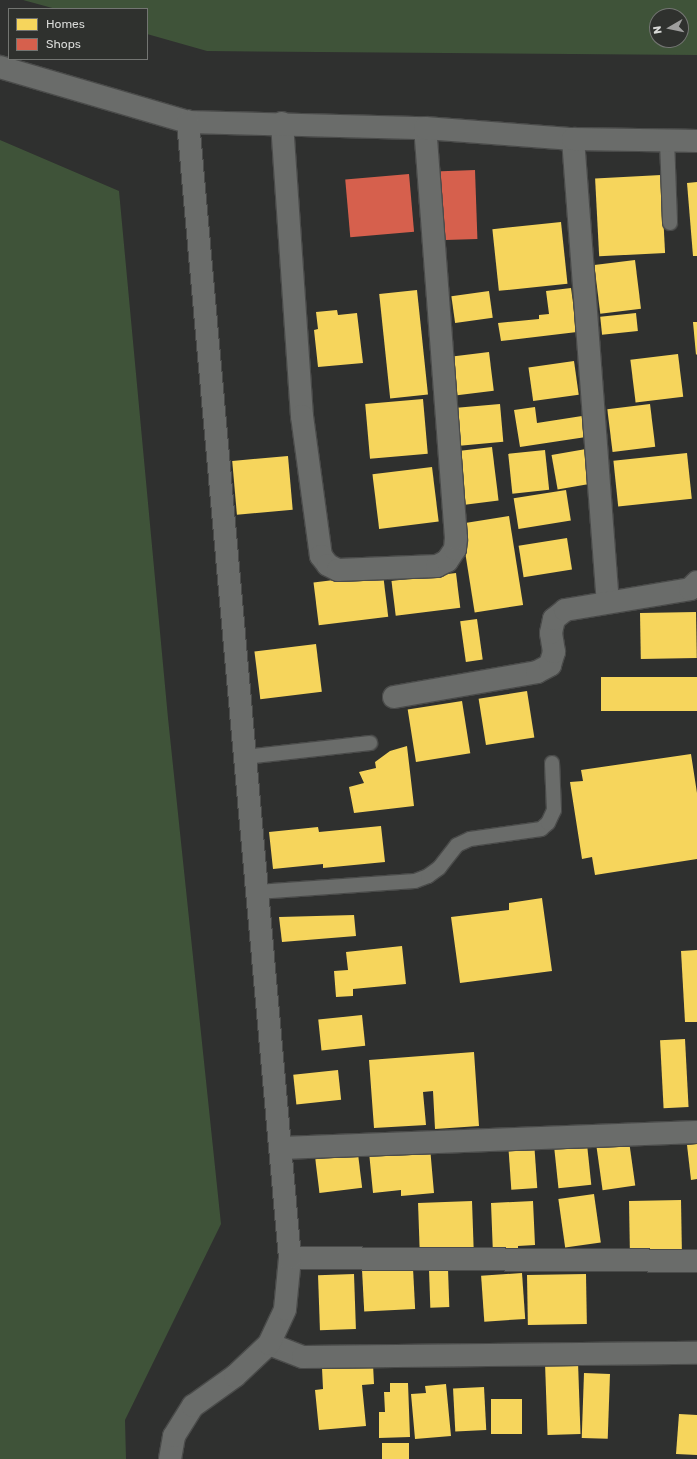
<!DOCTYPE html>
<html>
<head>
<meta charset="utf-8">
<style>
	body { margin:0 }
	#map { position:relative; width:697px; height:1459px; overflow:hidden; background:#2f302f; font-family:Rubik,sans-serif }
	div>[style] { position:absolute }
	.green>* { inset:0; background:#3f5339 }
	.homes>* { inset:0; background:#f6d55c; transform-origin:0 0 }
	.shops>* { inset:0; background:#d6604d; transform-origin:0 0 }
	.roads { filter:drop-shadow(1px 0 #4a4b4a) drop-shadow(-1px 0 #4a4b4a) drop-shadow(0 1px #4a4b4a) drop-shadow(0 -1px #4a4b4a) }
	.lane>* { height:14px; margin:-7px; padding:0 7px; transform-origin:7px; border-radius:7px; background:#6a6c6a }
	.street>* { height:22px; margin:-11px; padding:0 11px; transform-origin:11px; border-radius:11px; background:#6a6c6a }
	.secondary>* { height:22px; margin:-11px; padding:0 11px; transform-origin:11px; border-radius:11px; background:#6a6c6a }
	span { translate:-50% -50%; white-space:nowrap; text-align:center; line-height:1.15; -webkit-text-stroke:4px #2f312e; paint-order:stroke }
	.legend { position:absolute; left:8px; top:8px; width:140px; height:52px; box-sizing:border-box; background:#2f312e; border:1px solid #737572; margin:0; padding:5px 7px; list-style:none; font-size:12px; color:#d9dad8 }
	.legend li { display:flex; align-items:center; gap:8px; height:20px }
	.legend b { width:20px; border:1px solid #737572 }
	.north { position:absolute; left:649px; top:8px; width:40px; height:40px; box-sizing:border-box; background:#2f312e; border:1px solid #737572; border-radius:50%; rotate:261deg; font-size:11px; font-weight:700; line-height:16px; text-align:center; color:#d9dad8 }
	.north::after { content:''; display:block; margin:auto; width:14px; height:18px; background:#9e9e9d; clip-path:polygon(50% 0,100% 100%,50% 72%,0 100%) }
</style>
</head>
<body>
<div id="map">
	<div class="green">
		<i style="clip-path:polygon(evenodd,23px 0,697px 0,697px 55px,207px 51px,147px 34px,147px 9px,56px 9px,23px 0,657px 16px,681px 16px,681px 40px,657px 40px,657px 16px)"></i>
		<i style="clip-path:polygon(0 140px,119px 191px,168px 718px,221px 1224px,125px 1420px,126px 1459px,0 1459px)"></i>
	</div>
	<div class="homes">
		<i style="left:661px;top:175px;width:78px;height:66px;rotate:87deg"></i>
		<i style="clip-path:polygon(697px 182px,697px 256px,693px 256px,687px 183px)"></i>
		<i style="left:561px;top:222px;width:62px;height:69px;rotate:84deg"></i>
		<i style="left:635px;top:260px;width:49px;height:41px;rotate:83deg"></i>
		<i style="clip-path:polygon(571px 288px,577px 332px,501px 341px,498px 323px,539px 319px,539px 315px,549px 314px,546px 291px)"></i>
		<i style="left:417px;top:290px;width:105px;height:38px;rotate:84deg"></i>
		<i style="left:489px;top:291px;width:27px;height:38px;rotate:82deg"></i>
		<i style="clip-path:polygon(337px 310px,338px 315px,357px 313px,363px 363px,318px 367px,314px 330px,318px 329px,316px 312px)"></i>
		<i style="left:636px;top:313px;width:18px;height:36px;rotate:84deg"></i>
		<i style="clip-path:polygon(693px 322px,697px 322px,697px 354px,696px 355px)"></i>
		<i style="left:489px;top:352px;width:39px;height:39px;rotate:83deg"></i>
		<i style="left:678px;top:354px;width:43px;height:48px;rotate:83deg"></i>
		<i style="left:574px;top:361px;width:34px;height:46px;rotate:82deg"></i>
		<i style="left:423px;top:399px;width:55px;height:58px;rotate:85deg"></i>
		<i style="left:500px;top:404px;width:38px;height:49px;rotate:85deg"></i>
		<i style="left:650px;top:404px;width:43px;height:43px;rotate:83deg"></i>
		<i style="clip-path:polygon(535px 407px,537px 423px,582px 416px,586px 437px,520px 447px,514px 410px)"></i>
		<i style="left:492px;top:447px;width:54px;height:40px;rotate:83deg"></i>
		<i style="left:586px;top:449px;width:35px;height:35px;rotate:80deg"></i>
		<i style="left:545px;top:450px;width:40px;height:37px;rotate:84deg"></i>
		<i style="left:687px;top:453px;width:46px;height:74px;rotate:84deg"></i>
		<i style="left:288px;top:456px;width:54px;height:56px;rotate:85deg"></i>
		<i style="left:432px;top:467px;width:55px;height:60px;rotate:83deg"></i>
		<i style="left:566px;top:490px;width:31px;height:53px;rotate:81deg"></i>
		<i style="left:509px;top:516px;width:90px;height:49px;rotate:81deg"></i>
		<i style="left:567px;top:538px;width:32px;height:49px;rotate:81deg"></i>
		<i style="left:456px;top:573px;width:35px;height:65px;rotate:83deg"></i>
		<i style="left:383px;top:574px;width:43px;height:70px;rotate:83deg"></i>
		<i style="left:696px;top:612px;width:46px;height:56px;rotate:89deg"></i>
		<i style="left:477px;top:619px;width:41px;height:17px;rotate:82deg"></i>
		<i style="left:316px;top:644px;width:48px;height:62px;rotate:83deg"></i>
		<i style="left:697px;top:677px;width:34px;height:96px;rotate:90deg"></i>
		<i style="left:527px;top:691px;width:47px;height:49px;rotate:81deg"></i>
		<i style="left:462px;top:701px;width:53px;height:55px;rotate:81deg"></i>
		<i style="clip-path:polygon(407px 746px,414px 806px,354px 813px,349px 787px,364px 783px,359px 772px,376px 768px,375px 762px,390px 751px)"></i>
		<i style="clip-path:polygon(691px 754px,697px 793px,697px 859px,595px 875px,592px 857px,582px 859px,570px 782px,583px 781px,581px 770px)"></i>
		<i style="clip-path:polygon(381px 826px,385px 862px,323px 868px,323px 864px,273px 869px,269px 832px,318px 827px,319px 832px)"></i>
		<i style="clip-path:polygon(542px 898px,552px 971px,460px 983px,451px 917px,509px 910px,509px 903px)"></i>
		<i style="clip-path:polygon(354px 915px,356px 936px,282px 942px,279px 917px)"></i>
		<i style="clip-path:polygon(402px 946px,406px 984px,353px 989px,353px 996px,336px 997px,334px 971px,348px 970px,346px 952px)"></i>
		<i style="clip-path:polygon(697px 950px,697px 1022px,685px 1022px,681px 951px)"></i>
		<i style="left:362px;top:1015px;width:31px;height:44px;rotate:84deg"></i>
		<i style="left:685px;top:1039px;width:68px;height:25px;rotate:87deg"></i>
		<i style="clip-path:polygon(474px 1052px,479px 1126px,435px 1129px,433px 1091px,423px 1092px,426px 1125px,374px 1128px,369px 1060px)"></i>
		<i style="left:338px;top:1070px;width:30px;height:45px;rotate:84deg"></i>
		<i style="left:534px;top:1141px;width:47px;height:26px;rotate:86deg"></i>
		<i style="left:629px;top:1141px;width:45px;height:33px;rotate:82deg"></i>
		<i style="left:587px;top:1144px;width:41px;height:33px;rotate:84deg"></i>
		<i style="clip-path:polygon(697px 1144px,697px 1179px,691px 1180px,687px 1145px)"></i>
		<i style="clip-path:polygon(430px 1147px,434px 1193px,401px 1196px,401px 1190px,373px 1193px,369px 1152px)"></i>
		<i style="left:358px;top:1154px;width:34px;height:43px;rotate:83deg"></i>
		<i style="left:594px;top:1194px;width:49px;height:36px;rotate:82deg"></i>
		<i style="left:681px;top:1200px;width:52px;height:52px;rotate:89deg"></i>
		<i style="left:472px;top:1201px;width:49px;height:54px;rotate:88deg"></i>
		<i style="clip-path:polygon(533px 1201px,535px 1245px,518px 1246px,518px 1253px,493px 1255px,491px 1203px)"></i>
		<i style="left:413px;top:1268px;width:41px;height:51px;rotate:87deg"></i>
		<i style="left:448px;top:1269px;width:38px;height:19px;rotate:88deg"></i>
		<i style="left:522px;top:1273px;width:46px;height:41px;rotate:86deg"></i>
		<i style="left:354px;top:1274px;width:55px;height:36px;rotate:88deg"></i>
		<i style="left:586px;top:1274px;width:50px;height:59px;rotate:89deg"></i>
		<i style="left:578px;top:1362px;width:72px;height:33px;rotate:88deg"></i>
		<i style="clip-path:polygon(373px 1364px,374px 1384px,362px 1385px,366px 1426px,319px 1430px,315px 1390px,323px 1389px,322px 1368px)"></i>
		<i style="left:584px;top:1373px;width:26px;height:65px;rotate:2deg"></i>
		<i style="clip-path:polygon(390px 1383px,408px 1383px,410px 1437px,379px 1438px,379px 1412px,385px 1412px,384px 1392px,390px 1392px)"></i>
		<i style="clip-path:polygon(446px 1384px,451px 1436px,415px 1439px,411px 1394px,426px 1393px,425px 1386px)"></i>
		<i style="left:484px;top:1387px;width:43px;height:31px;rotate:87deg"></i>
		<i style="left:491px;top:1399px;width:31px;height:35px"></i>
		<i style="clip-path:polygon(679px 1414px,697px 1415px,697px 1455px,676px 1454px)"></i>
		<i style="left:409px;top:1443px;width:16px;height:27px;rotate:90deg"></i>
	</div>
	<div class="shops">
		<i style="left:475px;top:170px;width:69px;height:40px;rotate:88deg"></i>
		<i style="left:409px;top:174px;width:58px;height:64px;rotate:85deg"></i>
	</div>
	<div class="roads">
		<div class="lane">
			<i style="left:667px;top:140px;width:83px;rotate:87.9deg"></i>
			<i style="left:245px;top:757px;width:126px;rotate:-6.4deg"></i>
			<i style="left:257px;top:892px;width:158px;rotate:-4deg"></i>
			<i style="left:415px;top:881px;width:14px;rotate:-21deg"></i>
			<i style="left:428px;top:876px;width:14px;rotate:-36deg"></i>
			<i style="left:439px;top:868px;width:29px;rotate:-52deg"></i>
			<i style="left:457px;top:845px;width:14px;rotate:-25deg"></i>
			<i style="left:470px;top:839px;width:72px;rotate:-8deg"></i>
			<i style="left:541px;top:829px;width:9px;rotate:-41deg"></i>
			<i style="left:548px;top:823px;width:14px;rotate:-65deg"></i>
			<i style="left:554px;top:810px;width:47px;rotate:-92.4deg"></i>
		</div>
		<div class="street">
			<i style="left:282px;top:123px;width:294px;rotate:86.1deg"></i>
			<i style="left:302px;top:416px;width:141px;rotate:82.3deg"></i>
			<i style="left:321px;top:556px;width:11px;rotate:52deg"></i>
			<i style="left:328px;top:565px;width:11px;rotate:27deg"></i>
			<i style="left:338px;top:570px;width:99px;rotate:-2.3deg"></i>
			<i style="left:437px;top:566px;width:11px;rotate:-27deg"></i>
			<i style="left:447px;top:561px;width:14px;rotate:-56deg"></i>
			<i style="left:455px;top:549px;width:11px;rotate:-85deg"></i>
			<i style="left:456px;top:538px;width:411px;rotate:-94.3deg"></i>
			<i style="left:573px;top:139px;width:464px;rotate:85.7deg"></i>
			<i style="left:394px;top:697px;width:145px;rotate:-9.9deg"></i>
			<i style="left:537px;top:672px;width:15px;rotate:-28deg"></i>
			<i style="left:550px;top:665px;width:14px;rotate:-73deg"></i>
			<i style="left:554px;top:652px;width:19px;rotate:-99deg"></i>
			<i style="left:551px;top:633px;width:14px;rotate:-78deg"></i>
			<i style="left:554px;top:619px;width:14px;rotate:-39deg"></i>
			<i style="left:565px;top:610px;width:127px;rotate:-9.5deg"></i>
			<i style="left:690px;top:589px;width:10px;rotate:-45deg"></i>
			<i style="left:280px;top:1148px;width:417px;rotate:-2.2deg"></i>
			<i style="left:290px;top:1258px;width:407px;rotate:0.4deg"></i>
			<i style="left:269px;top:1344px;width:36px;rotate:21deg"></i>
			<i style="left:303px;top:1357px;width:394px;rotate:-0.6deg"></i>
		</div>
		<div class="secondary">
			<i style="left:0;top:67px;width:196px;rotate:16.3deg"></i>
			<i style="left:188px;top:122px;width:237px;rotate:1.5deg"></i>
			<i style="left:425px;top:128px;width:148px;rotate:4.3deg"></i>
			<i style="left:573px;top:139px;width:124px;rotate:0.9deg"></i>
			<i style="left:170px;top:1459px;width:23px;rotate:-80deg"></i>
			<i style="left:174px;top:1436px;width:36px;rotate:-58deg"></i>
			<i style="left:193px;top:1406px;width:52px;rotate:-35.5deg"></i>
			<i style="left:235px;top:1376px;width:47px;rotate:-43.3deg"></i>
			<i style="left:269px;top:1344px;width:38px;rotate:-65deg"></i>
			<i style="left:285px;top:1309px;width:51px;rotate:-84.4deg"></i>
			<i style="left:290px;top:1258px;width:1141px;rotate:-95.13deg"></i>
		</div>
	</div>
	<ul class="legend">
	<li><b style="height:11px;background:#f6d55c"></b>Homes</li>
	<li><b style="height:11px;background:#d6604d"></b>Shops</li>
	</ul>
	<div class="north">N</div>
</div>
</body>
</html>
